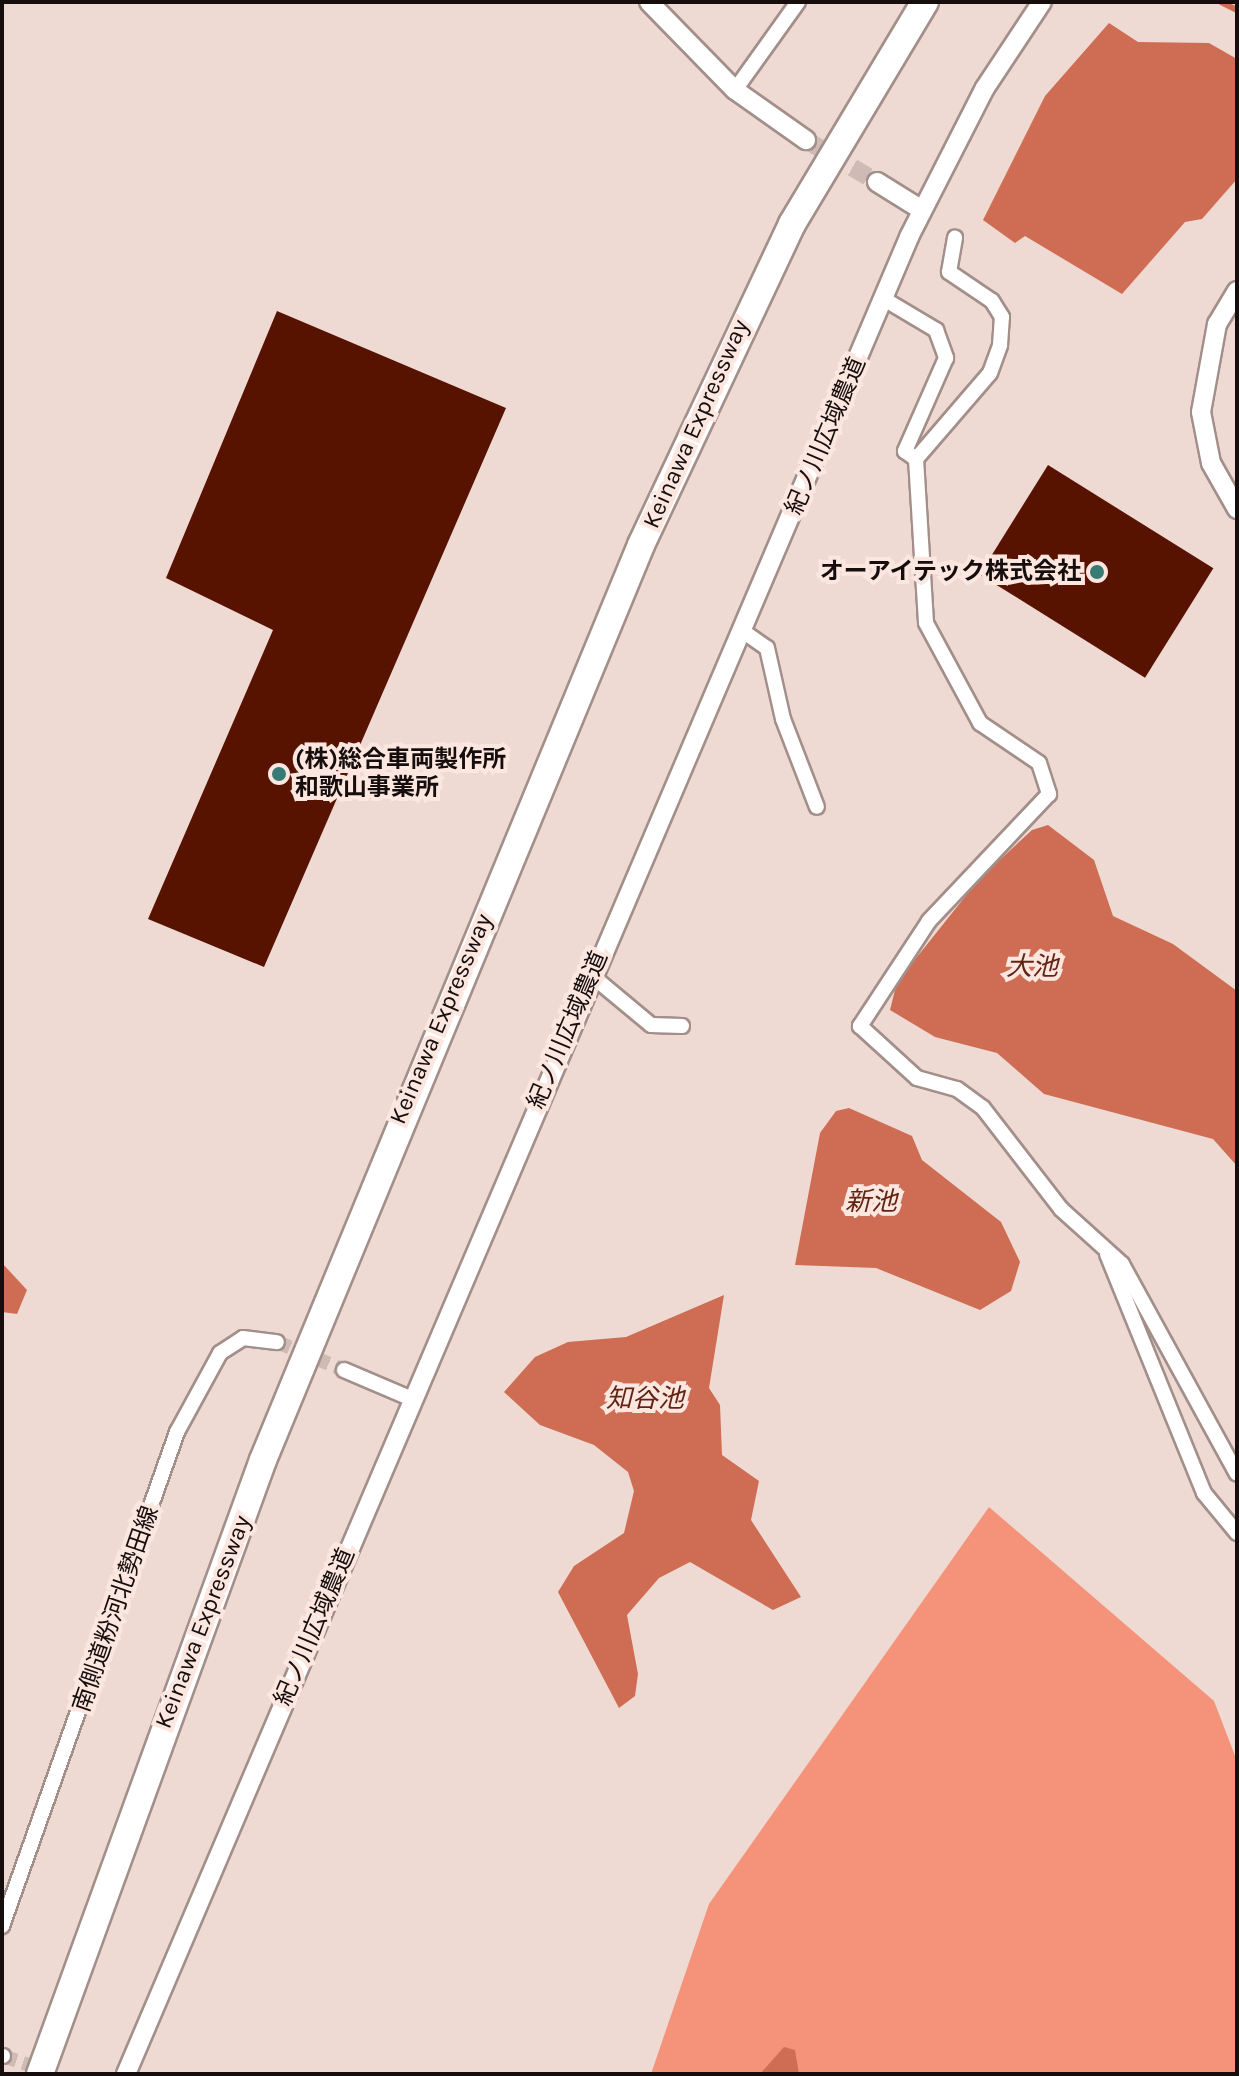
<!DOCTYPE html>
<html>
<head>
<meta charset="utf-8">
<style>
	body { margin:0 }
	#map { position:relative; width:1239px; height:2076px; overflow:hidden; background:#efd9d3; font-family:Karla,"Noto Sans JP",sans-serif }
	div>[style] { position:absolute }
	.green>* { inset:0; background:#f49379 }
	.water>* { inset:0; background:#ce6d53 }
	.stream>* { height:6px; margin:-3px; padding:0 3px; transform-origin:3px; border-radius:3px; background:#ce6d53 }
	.building>* { inset:0; background:#581300; transform-origin:0 0 }
	.minor-tunnel>* { height:14px; margin-top:-7px; transform-origin:0; background:repeating-linear-gradient(90deg,#cebbb5 0 14px,transparent 0 21px) }
	.tertiary-tunnel>* { height:18px; margin-top:-9px; transform-origin:0; background:repeating-linear-gradient(90deg,#cebbb5 0 18px,transparent 0 27px) }
	.roads { filter:drop-shadow(2px 0 #a38f8a) drop-shadow(-2px 0 #a38f8a) drop-shadow(0 2px #a38f8a) drop-shadow(0 -2px #a38f8a) }
	.minor>* { height:14px; margin:-7px; padding:0 7px; transform-origin:7px; border-radius:7px; background:#fff }
	.tertiary>* { height:18px; margin:-9px; padding:0 9px; transform-origin:9px; border-radius:9px; background:#fff }
	.motorway>* { height:26px; margin:-13px; padding:0 13px; transform-origin:13px; border-radius:13px; background:#fff }
	.dots>* { width:22px; height:22px; translate:-50% -50%; box-sizing:border-box; border:4px solid #fce6e0; border-radius:50% }
	span { translate:-50% -50%; white-space:nowrap; text-align:center; line-height:1.15; -webkit-text-stroke:8px #fce6e0; paint-order:stroke }
	.street-label { font-size:24px; color:#150e0d }
	.poi-label { font-size:24px; color:#150e0d; font-weight:700 }
	.right { translate:-100% -50%; text-align:right }
	.left { translate:0 -50%; text-align:left }
	.water-label { font-size:26px; color:#632312; font-style:italic }
	.frame { position:absolute; inset:0; border:4px solid #150e0d; pointer-events:none }
</style>
</head>
<body>
<div id="map">
	<div class="green">
		<i style="clip-path:polygon(989px 1507px,1214px 1701px,1237px 1761px,1237px 2074px,651px 2074px,709px 1904px)"></i>
	</div>
	<div class="water">
		<i style="clip-path:polygon(1109px 23px,1138px 42px,1209px 43px,1237px 59px,1237px 179px,1202px 219px,1185px 222px,1122px 294px,1025px 236px,1015px 243px,983px 220px,1045px 96px)"></i>
		<i style="clip-path:polygon(1048px 825px,1094px 860px,1113px 916px,1173px 944px,1237px 991px,1237px 1166px,1213px 1139px,1044px 1094px,997px 1053px,935px 1037px,890px 1010px,897px 982px,980px 878px,1032px 830px)"></i>
		<i style="clip-path:polygon(849px 1108px,912px 1136px,922px 1160px,1001px 1222px,1020px 1262px,1011px 1291px,980px 1310px,876px 1268px,795px 1265px,820px 1133px,836px 1111px)"></i>
		<i style="clip-path:polygon(2px 1263px,27px 1290px,17px 1314px,2px 1312px)"></i>
		<i style="clip-path:polygon(724px 1295px,709px 1388px,720px 1405px,722px 1455px,759px 1481px,751px 1520px,801px 1597px,773px 1610px,690px 1562px,659px 1578px,627px 1615px,638px 1674px,635px 1696px,619px 1708px,558px 1592px,574px 1566px,624px 1533px,634px 1491px,628px 1472px,594px 1445px,540px 1425px,504px 1392px,535px 1357px,568px 1342px,626px 1337px)"></i>
		<i style="clip-path:polygon(784px 2047px,795px 2050px,799px 2074px,760px 2074px)"></i>
	</div>
	<div class="stream">
		<i style="left:1221px;top:2px;width:18px;rotate:27deg"></i>
	</div>
	<div class="building">
		<i style="clip-path:polygon(277px 311px,506px 408px,264px 967px,148px 919px,273px 630px,166px 578px)"></i>
		<i style="left:1048px;top:465px;width:195px;height:129px;rotate:32deg"></i>
	</div>
	<div class="minor-tunnel">
		<i style="left:277px;top:1342px;width:73px;rotate:22.7deg"></i>
		<i style="left:3px;top:2056px;width:55px;rotate:19.1deg"></i>
	</div>
	<div class="tertiary-tunnel">
		<i style="left:806px;top:140px;width:82px;rotate:30.6deg"></i>
	</div>
	<div class="roads">
		<div class="minor">
			<i style="left:735px;top:90px;width:108px;rotate:-54.4deg"></i>
			<i style="left:884px;top:299px;width:61px;rotate:30.8deg"></i>
			<i style="left:936px;top:330px;width:30px;rotate:70deg"></i>
			<i style="left:946px;top:358px;width:102px;rotate:113.8deg"></i>
			<i style="left:905px;top:451px;width:14px;rotate:36deg"></i>
			<i style="left:916px;top:459px;width:164px;rotate:86.5deg"></i>
			<i style="left:926px;top:623px;width:114px;rotate:61.6deg"></i>
			<i style="left:980px;top:723px;width:71px;rotate:34.1deg"></i>
			<i style="left:1039px;top:763px;width:33px;rotate:72deg"></i>
			<i style="left:1049px;top:794px;width:175px;rotate:133.4deg"></i>
			<i style="left:929px;top:921px;width:126px;rotate:123.3deg"></i>
			<i style="left:860px;top:1026px;width:77px;rotate:42.4deg"></i>
			<i style="left:917px;top:1078px;width:41px;rotate:15.4deg"></i>
			<i style="left:957px;top:1089px;width:32px;rotate:36deg"></i>
			<i style="left:983px;top:1108px;width:128px;rotate:52.3deg"></i>
			<i style="left:1061px;top:1209px;width:82px;rotate:42deg"></i>
			<i style="left:1122px;top:1264px;width:239px;rotate:61.3deg"></i>
			<i style="left:916px;top:459px;width:113px;rotate:-49.3deg"></i>
			<i style="left:990px;top:373px;width:30px;rotate:-70deg"></i>
			<i style="left:1000px;top:345px;width:28px;rotate:-86deg"></i>
			<i style="left:1002px;top:317px;width:19px;rotate:-122deg"></i>
			<i style="left:992px;top:301px;width:52px;rotate:-146deg"></i>
			<i style="left:949px;top:272px;width:35px;rotate:-80deg"></i>
			<i style="left:744px;top:632px;width:28px;rotate:35deg"></i>
			<i style="left:767px;top:648px;width:73px;rotate:77.3deg"></i>
			<i style="left:783px;top:719px;width:94px;rotate:68.9deg"></i>
			<i style="left:591px;top:975px;width:78px;rotate:39.8deg"></i>
			<i style="left:651px;top:1025px;width:31px;rotate:2deg"></i>
			<i style="left:1107px;top:1254px;width:258px;rotate:67.9deg"></i>
			<i style="left:1204px;top:1493px;width:52px;rotate:50.5deg"></i>
			<i style="left:344px;top:1370px;width:74px;rotate:23.1deg"></i>
			<i style="left:2px;top:1926px;width:524px;rotate:-70.49deg"></i>
			<i style="left:177px;top:1432px;width:90px;rotate:-61.4deg"></i>
			<i style="left:220px;top:1353px;width:27px;rotate:-33deg"></i>
			<i style="left:243px;top:1338px;width:34px;rotate:7deg"></i>
			<i style="left:2px;top:2056px;width:1px"></i>
		</div>
		<div class="tertiary">
			<i style="left:649px;top:2px;width:123px;rotate:45.7deg"></i>
			<i style="left:735px;top:90px;width:87px;rotate:35.2deg"></i>
			<i style="left:877px;top:182px;width:53px;rotate:31.9deg"></i>
			<i style="left:1237px;top:291px;width:39px;rotate:121deg"></i>
			<i style="left:1217px;top:324px;width:89px;rotate:100.3deg"></i>
			<i style="left:1201px;top:412px;width:52px;rotate:78.9deg"></i>
			<i style="left:1211px;top:463px;width:53px;rotate:60.5deg"></i>
			<i style="left:126px;top:2074px;width:1997px;rotate:-66.91deg"></i>
			<i style="left:909px;top:237px;width:167px;rotate:-63deg"></i>
			<i style="left:985px;top:88px;width:103px;rotate:-56.5deg"></i>
		</div>
		<div class="motorway">
			<i style="left:40px;top:2074px;width:653px;rotate:-70.04deg"></i>
			<i style="left:263px;top:1460px;width:990px;rotate:-67.55deg"></i>
			<i style="left:641px;top:545px;width:355px;rotate:-64.8deg"></i>
			<i style="left:792px;top:224px;width:259px;rotate:-59.1deg"></i>
		</div>
	</div>
	<div class="dots">
		<i style="left:1097px;top:572px;background:#367c75"></i>
		<i style="left:279px;top:774px;background:#367c75"></i>
	</div>
	<div class="street-label">
		<span style="left:696px;top:424px;rotate:-66deg">Keinawa Expressway</span>
		<span style="left:826px;top:436px;rotate:-67deg">紀ノ川広域農道</span>
		<span style="left:441px;top:1019px;rotate:-67deg">Keinawa Expressway</span>
		<span style="left:568px;top:1030px;rotate:-67deg">紀ノ川広域農道</span>
		<span style="left:116px;top:1609px;rotate:-71deg">南側道粉河北勢田線</span>
		<span style="left:203px;top:1622px;rotate:-69deg">Keinawa Expressway</span>
		<span style="left:315px;top:1627px;rotate:-67deg">紀ノ川広域農道</span>
	</div>
	<div class="poi-label">
		<span class="right" style="left:1081px;top:572px">オーアイテック株式会社</span>
		<span class="left" style="left:295px;top:774px">(株)総合車両製作所<br>和歌山事業所</span>
	</div>
	<div class="water-label">
		<span style="left:1032px;top:967px">大池</span>
		<span style="left:871px;top:1202px">新池</span>
		<span style="left:645px;top:1399px">知谷池</span>
	</div>
	<div class="frame"></div>
</div>
</body>
</html>
